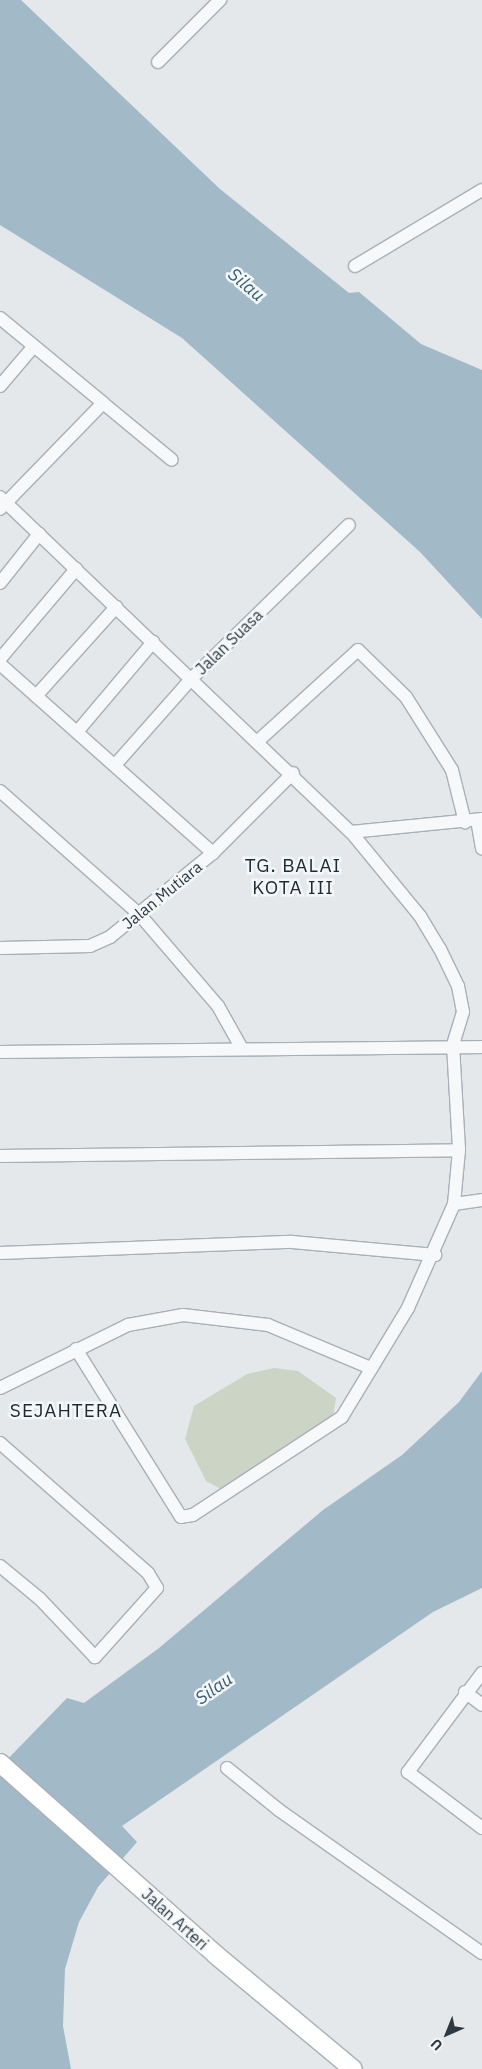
<!DOCTYPE html>
<html>
<head>
<meta charset="utf-8">
<style>
	body { margin:0 }
	#map { position:relative; width:482px; height:2069px; overflow:hidden; background:#e4e8eb; font-family:"IBM Plex Sans",sans-serif }
	div>[style] { position:absolute }
	.green>* { inset:0; background:#ccd4c6 }
	.water>* { inset:0; background:#a2bac8 }
	.roads { filter:drop-shadow(1px 0 #a9b0b5) drop-shadow(-1px 0 #a9b0b5) drop-shadow(0 1px #a9b0b5) drop-shadow(0 -1px #a9b0b5) }
	.street>* { height:12px; margin:-6px; padding:0 6px; transform-origin:6px; border-radius:6px; background:#f7f8fa }
	.secondary>* { height:18px; margin:-9px; padding:0 9px; transform-origin:9px; border-radius:9px; background:#fff }
	span { translate:-50% -50%; white-space:nowrap; text-align:center; line-height:1.15; -webkit-text-stroke:5px #f4f7f8; paint-order:stroke }
	.street-label { font-size:16px; color:#2d3843 }
	.water-label { font-size:18px; color:#3a5c74; font-style:italic }
	.quarter-label { font-size:19px; color:#1f2934; letter-spacing:1px }
	.north { position:absolute; left:422px; top:2009px; width:50px; height:50px; -webkit-text-stroke:4px #f4f7f8; paint-order:stroke; rotate:224deg; font-size:14px; font-weight:700; line-height:20px; text-align:center; color:#2d3843 }
	.north::after { content:''; display:block; margin:auto; width:18px; height:22px; background:#2d3843; clip-path:polygon(50% 0,100% 100%,50% 72%,0 100%) }
</style>
</head>
<body>
<div id="map">
	<div class="green">
		<i style="clip-path:polygon(274px 1368px,298px 1371px,336px 1398px,333px 1417px,221px 1489px,206px 1481px,185px 1439px,194px 1406px,247px 1374px)"></i>
	</div>
	<div class="water">
		<i style="clip-path:polygon(0 0,21px 0,220px 189px,349px 293px,359px 292px,421px 344px,482px 370px,482px 619px,420px 552px,182px 338px,0 225px)"></i>
		<i style="clip-path:polygon(482px 1371px,482px 1588px,433px 1612px,122px 1826px,137px 1842px,98px 1887px,79px 1922px,65px 1969px,63px 2026px,71px 2069px,0 2069px,0 1767px,67px 1698px,84px 1703px,159px 1648px,323px 1510px,402px 1455px,459px 1402px)"></i>
	</div>
	<div class="roads">
		<div class="street">
			<i style="left:158px;top:62px;width:88px;rotate:-45deg"></i>
			<i style="left:355px;top:266px;width:148px;rotate:-30.9deg"></i>
			<i style="left:0;top:318px;width:134px;rotate:39.5deg"></i>
			<i style="left:103px;top:403px;width:148px;rotate:134.2deg"></i>
			<i style="left:0;top:386px;width:52px;rotate:-49.6deg"></i>
			<i style="left:103px;top:403px;width:89px;rotate:39.6deg"></i>
			<i style="left:0;top:497px;width:485px;rotate:43.7deg"></i>
			<i style="left:351px;top:832px;width:109px;rotate:50.6deg"></i>
			<i style="left:420px;top:916px;width:39px;rotate:59deg"></i>
			<i style="left:440px;top:949px;width:41px;rotate:64.1deg"></i>
			<i style="left:458px;top:986px;width:26px;rotate:79deg"></i>
			<i style="left:463px;top:1012px;width:34px;rotate:107deg"></i>
			<i style="left:453px;top:1045px;width:105px;rotate:86.7deg"></i>
			<i style="left:459px;top:1150px;width:54px;rotate:95.3deg"></i>
			<i style="left:454px;top:1204px;width:114px;rotate:113.9deg"></i>
			<i style="left:408px;top:1308px;width:127px;rotate:121.2deg"></i>
			<i style="left:342px;top:1417px;width:178px;rotate:146.7deg"></i>
			<i style="left:193px;top:1515px;width:12px;rotate:171deg"></i>
			<i style="left:181px;top:1517px;width:198px;rotate:-122deg"></i>
			<i style="left:0;top:583px;width:63px;rotate:-51.5deg"></i>
			<i style="left:0;top:659px;width:118px;rotate:-49.8deg"></i>
			<i style="left:0;top:664px;width:285px;rotate:41.6deg"></i>
			<i style="left:36px;top:696px;width:120px;rotate:-48deg"></i>
			<i style="left:77px;top:732px;width:118px;rotate:-49.8deg"></i>
			<i style="left:258px;top:741px;width:135px;rotate:-42.3deg"></i>
			<i style="left:358px;top:650px;width:67px;rotate:44.4deg"></i>
			<i style="left:406px;top:697px;width:86px;rotate:57.8deg"></i>
			<i style="left:452px;top:770px;width:54px;rotate:76deg"></i>
			<i style="left:115px;top:765px;width:116px;rotate:-48.5deg"></i>
			<i style="left:192px;top:678px;width:219px;rotate:-44.3deg"></i>
			<i style="left:0;top:791px;width:187px;rotate:41.5deg"></i>
			<i style="left:140px;top:915px;width:120px;rotate:49.4deg"></i>
			<i style="left:218px;top:1006px;width:47px;rotate:60.7deg"></i>
			<i style="left:477px;top:820px;width:29px;rotate:80deg"></i>
			<i style="left:351px;top:832px;width:132px;rotate:-5.7deg"></i>
			<i style="left:0;top:948px;width:90px;rotate:-1.3deg"></i>
			<i style="left:90px;top:946px;width:22px;rotate:-24deg"></i>
			<i style="left:110px;top:937px;width:133px;rotate:-39.2deg"></i>
			<i style="left:213px;top:853px;width:113px;rotate:-45deg"></i>
			<i style="left:0;top:1052px;width:482px;rotate:-0.6deg"></i>
			<i style="left:0;top:1156px;width:459px;rotate:-0.7deg"></i>
			<i style="left:454px;top:1204px;width:28px;rotate:-8deg"></i>
			<i style="left:0;top:1253px;width:292px;rotate:-2.2deg"></i>
			<i style="left:292px;top:1242px;width:144px;rotate:5.2deg"></i>
			<i style="left:0;top:1388px;width:143px;rotate:-26.2deg"></i>
			<i style="left:128px;top:1325px;width:56px;rotate:-10.3deg"></i>
			<i style="left:183px;top:1315px;width:86px;rotate:6.7deg"></i>
			<i style="left:268px;top:1325px;width:112px;rotate:22.7deg"></i>
			<i style="left:0;top:1443px;width:197px;rotate:41.3deg"></i>
			<i style="left:148px;top:1573px;width:17px;rotate:59deg"></i>
			<i style="left:157px;top:1588px;width:93px;rotate:131.9deg"></i>
			<i style="left:95px;top:1657px;width:80px;rotate:-133.5deg"></i>
			<i style="left:40px;top:1599px;width:52px;rotate:-140.5deg"></i>
			<i style="left:482px;top:1673px;width:124px;rotate:126.8deg"></i>
			<i style="left:408px;top:1772px;width:93px;rotate:37.1deg"></i>
			<i style="left:465px;top:1692px;width:21px;rotate:37deg"></i>
			<i style="left:227px;top:1768px;width:67px;rotate:38.9deg"></i>
			<i style="left:279px;top:1810px;width:248px;rotate:35.2deg"></i>
		</div>
		<div class="secondary">
			<i style="left:0;top:1763px;width:289px;rotate:41.6deg"></i>
			<i style="left:216px;top:1955px;width:178px;rotate:39.8deg"></i>
		</div>
	</div>
	<div class="street-label">
		<span style="left:229px;top:642px;rotate:-44deg">Jalan Suasa</span>
		<span style="left:162px;top:895px;rotate:-39deg">Jalan Mutiara</span>
		<span style="left:175px;top:1919px;rotate:42deg">Jalan Arteri</span>
	</div>
	<div class="water-label">
		<span style="left:246px;top:285px;rotate:40deg">Silau</span>
		<span style="left:214px;top:1689px;rotate:-35deg">Silau</span>
	</div>
	<div class="quarter-label">
		<span style="left:293px;top:877px">TG. BALAI<br>KOTA III</span>
		<span style="left:66px;top:1411px">SEJAHTERA</span>
	</div>
	<div class="north">U</div>
</div>
</body>
</html>
